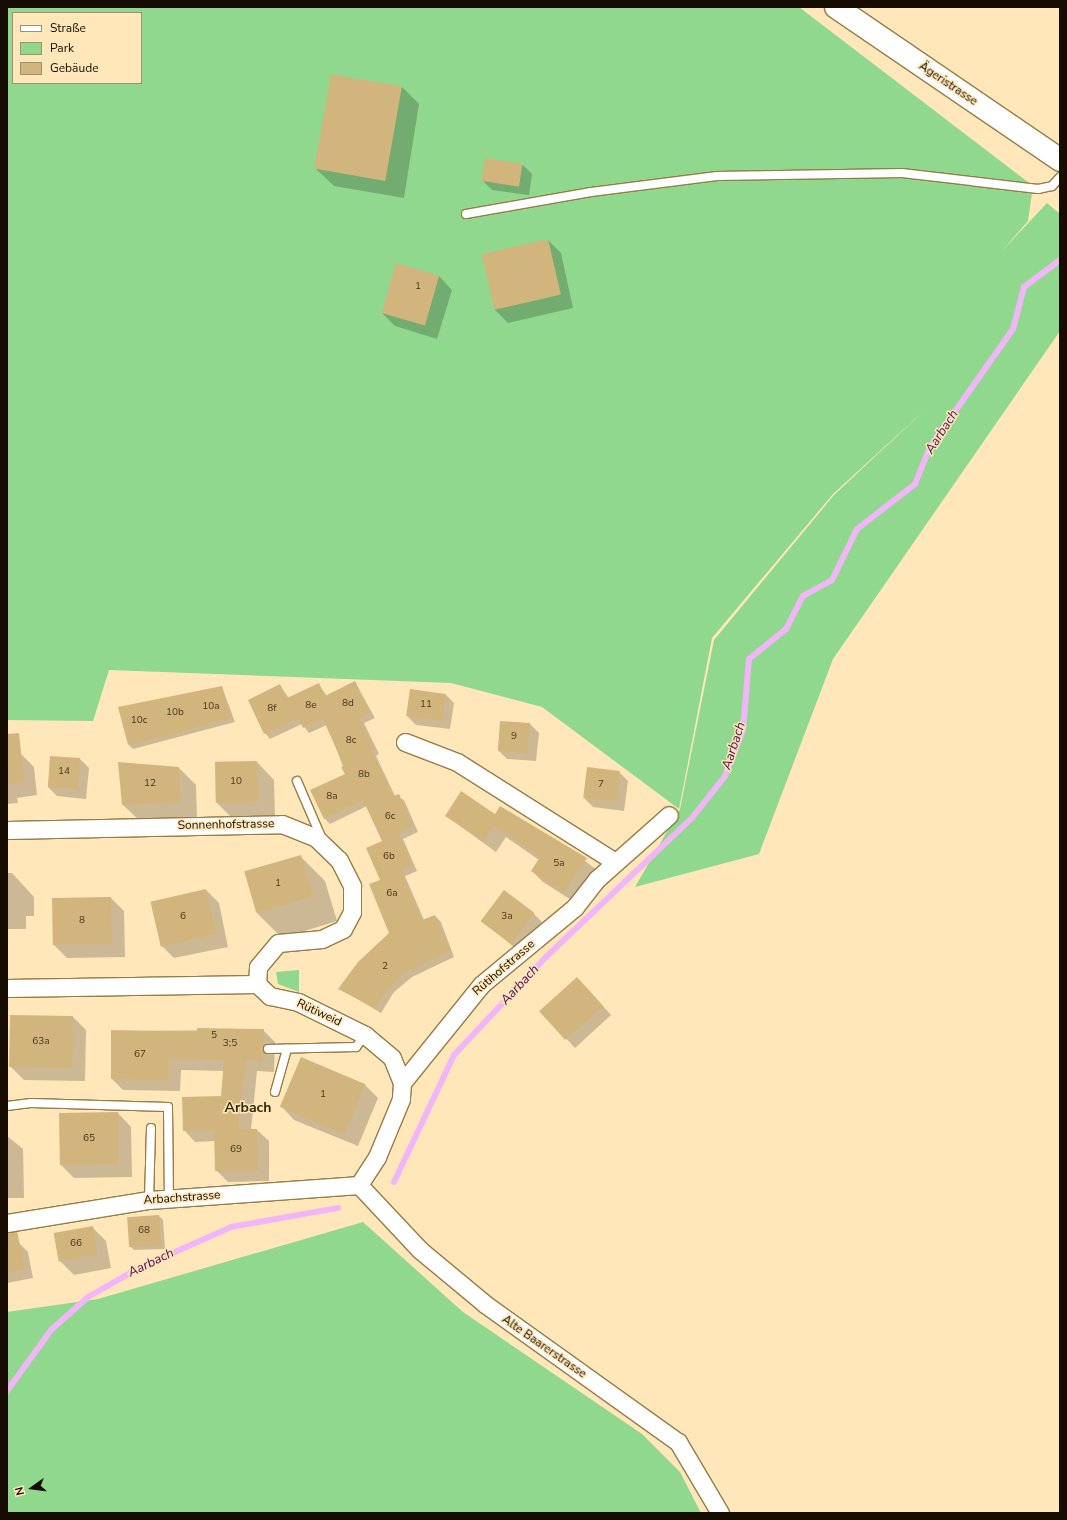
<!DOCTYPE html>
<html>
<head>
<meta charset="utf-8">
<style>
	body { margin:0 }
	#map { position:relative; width:1067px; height:1520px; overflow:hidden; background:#ffe7b9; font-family:"Nunito Sans",sans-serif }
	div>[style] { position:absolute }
	.green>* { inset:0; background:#90d88d }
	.shadow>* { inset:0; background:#0003 }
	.stream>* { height:6px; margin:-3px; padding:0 3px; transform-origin:3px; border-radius:3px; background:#f1b6f7 }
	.building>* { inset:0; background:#d2b57c; transform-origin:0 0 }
	.roads { filter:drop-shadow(1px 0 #987c45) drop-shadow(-1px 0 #987c45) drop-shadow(0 1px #987c45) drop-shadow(0 -1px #987c45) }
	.service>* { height:8px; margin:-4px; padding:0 4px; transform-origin:4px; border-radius:4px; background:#fff }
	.minor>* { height:17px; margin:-8.5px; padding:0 8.5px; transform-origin:8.5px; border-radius:8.5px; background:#fff }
	.secondary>* { height:22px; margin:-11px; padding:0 11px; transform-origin:11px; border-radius:11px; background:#fff }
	span { translate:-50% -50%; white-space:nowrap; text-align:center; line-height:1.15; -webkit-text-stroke:3px #ffe7b9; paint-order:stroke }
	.number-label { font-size:10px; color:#45361f }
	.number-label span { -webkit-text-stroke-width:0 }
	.street-label { font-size:12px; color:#160c00 }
	.water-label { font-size:13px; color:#4b0652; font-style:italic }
	.quarter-label { font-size:14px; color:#36280a; font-weight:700 }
	.frame { position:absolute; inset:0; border:8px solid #160c00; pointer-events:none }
	.legend { position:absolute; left:12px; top:12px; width:130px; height:72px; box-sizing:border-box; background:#ffe7b9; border:1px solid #a28f6f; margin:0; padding:5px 7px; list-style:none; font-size:12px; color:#160c00 }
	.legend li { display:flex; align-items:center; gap:8px; height:20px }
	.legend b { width:20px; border:1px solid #a28f6f }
	.north { position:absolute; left:12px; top:1468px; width:40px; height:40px; -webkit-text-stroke:3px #ffe7b9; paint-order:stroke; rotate:256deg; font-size:11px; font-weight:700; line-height:16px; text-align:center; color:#160c00 }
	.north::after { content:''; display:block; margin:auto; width:14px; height:18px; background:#160c00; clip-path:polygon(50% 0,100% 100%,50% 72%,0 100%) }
</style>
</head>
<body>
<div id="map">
	<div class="green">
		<i style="clip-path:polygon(evenodd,7px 7px,799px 7px,1033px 186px,1028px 221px,1001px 252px,1047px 203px,1060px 214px,1060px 331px,833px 659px,759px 854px,635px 887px,680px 809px,714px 640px,834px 495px,927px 408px,833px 494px,712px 638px,679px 809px,542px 707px,451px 683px,109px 670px,93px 721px,7px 720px,7px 7px,13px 13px,141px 13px,141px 83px,13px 83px,13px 13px)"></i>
		<i style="clip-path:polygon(299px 970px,299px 992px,278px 984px,276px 972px)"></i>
		<i style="clip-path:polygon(363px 1222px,463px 1312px,642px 1434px,680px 1472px,701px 1513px,7px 1513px,7px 1312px,98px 1299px)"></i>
	</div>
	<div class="shadow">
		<i style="clip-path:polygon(402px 87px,419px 104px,404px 198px,334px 186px,316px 169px)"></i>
		<i style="clip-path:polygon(486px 159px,523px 165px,532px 174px,529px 195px,492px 190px,483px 181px)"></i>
		<i style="clip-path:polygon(548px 240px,561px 253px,573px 308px,508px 323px,495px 310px)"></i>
		<i style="clip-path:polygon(439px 276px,452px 290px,437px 339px,395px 326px,382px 313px)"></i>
		<i style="clip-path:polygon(355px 682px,375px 718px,364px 723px,379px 754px,376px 756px,395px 796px,404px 800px,418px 832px,403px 839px,417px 871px,405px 876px,424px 920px,435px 916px,441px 922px,454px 957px,412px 977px,394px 992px,381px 1013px,340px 989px,391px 933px,381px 880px,383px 842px,367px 806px,330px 824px,325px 819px,346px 774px,327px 725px,309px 733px,302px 724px,270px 739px,265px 733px,280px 686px,289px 698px,319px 685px,327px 696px)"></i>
		<i style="clip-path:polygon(222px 687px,235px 722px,133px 749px,129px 745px,119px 708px)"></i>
		<i style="clip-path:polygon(445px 694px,454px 703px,450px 729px,416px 725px,407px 716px)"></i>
		<i style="clip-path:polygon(501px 722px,530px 724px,539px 733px,536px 761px,507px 759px,498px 750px)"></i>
		<i style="clip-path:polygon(20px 753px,34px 767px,37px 795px,17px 798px,18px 803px,7px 804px,7px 755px)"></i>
		<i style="clip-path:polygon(51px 757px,80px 759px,89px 768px,86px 799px,57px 796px,48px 787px)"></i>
		<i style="clip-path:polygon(257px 762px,274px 780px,275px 819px,234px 820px,216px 802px)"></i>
		<i style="clip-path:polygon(179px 768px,196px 785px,197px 819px,141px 822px,123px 805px)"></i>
		<i style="clip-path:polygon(619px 772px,628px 781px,624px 811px,593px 807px,584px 798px)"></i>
		<i style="clip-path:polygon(496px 815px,552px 841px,554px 838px,597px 870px,576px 903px,543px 882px,532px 871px,539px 860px,506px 837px,496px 852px,446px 816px)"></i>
		<i style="clip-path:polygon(300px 856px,325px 881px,337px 921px,282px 938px,257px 913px,245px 873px)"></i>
		<i style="clip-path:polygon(7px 873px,12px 873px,34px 897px,34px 916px,26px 916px,26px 929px,7px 929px)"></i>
		<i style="clip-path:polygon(206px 890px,219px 903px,228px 947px,174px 958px,160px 944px)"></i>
		<i style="clip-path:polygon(111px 898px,124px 911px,125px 957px,67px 958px,54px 945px)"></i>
		<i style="clip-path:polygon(533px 913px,542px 922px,520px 952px,482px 921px)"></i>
		<i style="clip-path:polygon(586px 987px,611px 1015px,575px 1048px,541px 1011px)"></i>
		<i style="clip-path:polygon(73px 1017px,86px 1030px,85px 1081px,24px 1080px,11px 1067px)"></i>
		<i style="clip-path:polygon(263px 1030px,275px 1042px,274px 1072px,257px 1071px,251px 1130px,257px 1130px,269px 1141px,269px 1181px,228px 1182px,216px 1170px,216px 1141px,195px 1142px,184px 1130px,222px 1097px,224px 1071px,181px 1070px,180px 1091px,123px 1090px,112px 1079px,112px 1031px)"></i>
		<i style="clip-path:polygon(365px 1085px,378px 1098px,358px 1146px,294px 1120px,281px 1106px)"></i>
		<i style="clip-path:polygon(118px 1113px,131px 1127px,132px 1177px,74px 1178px,61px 1165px)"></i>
		<i style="clip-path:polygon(7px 1136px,23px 1149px,24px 1198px,7px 1198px)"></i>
		<i style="clip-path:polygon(159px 1216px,163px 1220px,165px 1249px,134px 1250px,130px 1246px)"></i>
		<i style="clip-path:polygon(93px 1228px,106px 1241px,111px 1268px,74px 1275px,60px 1261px)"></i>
		<i style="clip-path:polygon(19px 1243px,28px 1252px,33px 1278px,7px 1283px,7px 1246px)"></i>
	</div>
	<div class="stream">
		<i style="left:394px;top:1182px;width:140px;rotate:-64.7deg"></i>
		<i style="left:454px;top:1055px;width:134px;rotate:-46.8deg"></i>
		<i style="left:546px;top:957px;width:202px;rotate:-43.6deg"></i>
		<i style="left:692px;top:818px;width:53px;rotate:-51.8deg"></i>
		<i style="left:725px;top:776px;width:49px;rotate:-68.6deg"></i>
		<i style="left:743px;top:730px;width:71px;rotate:-85.2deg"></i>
		<i style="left:749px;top:659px;width:48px;rotate:-39deg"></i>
		<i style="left:786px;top:629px;width:37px;rotate:-63deg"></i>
		<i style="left:803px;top:596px;width:33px;rotate:-29deg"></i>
		<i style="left:832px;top:580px;width:57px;rotate:-63.9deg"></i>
		<i style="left:857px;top:529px;width:73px;rotate:-37.8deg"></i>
		<i style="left:915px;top:484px;width:40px;rotate:-68deg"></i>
		<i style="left:930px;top:447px;width:144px;rotate:-54.9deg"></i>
		<i style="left:1013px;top:329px;width:43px;rotate:-75.3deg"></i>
		<i style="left:1024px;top:287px;width:45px;rotate:-36.9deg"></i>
		<i style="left:7px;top:1391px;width:75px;rotate:-54.2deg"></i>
		<i style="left:51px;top:1330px;width:50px;rotate:-41.7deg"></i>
		<i style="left:88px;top:1297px;width:59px;rotate:-29.6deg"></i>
		<i style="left:139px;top:1268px;width:101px;rotate:-24deg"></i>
		<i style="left:231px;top:1227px;width:109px;rotate:-10.1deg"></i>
	</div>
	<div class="building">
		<i style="left:331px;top:74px;width:72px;height:96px;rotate:10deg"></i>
		<i style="left:485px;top:158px;width:38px;height:23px;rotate:9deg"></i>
		<i style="left:548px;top:239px;width:57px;height:68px;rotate:77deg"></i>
		<i style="left:396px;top:263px;width:45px;height:52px;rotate:16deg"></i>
		<i style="clip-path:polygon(355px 681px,370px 713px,359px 718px,374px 749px,371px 750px,393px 796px,399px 794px,413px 827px,399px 833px,412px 865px,401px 870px,422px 920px,435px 915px,450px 951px,406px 972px,389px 987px,375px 1008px,338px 989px,358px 962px,389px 933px,369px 884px,380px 880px,366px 848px,382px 841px,363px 800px,324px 819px,310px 790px,345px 774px,341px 767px,344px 766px,323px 719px,303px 728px,298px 718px,264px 734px,248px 700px,280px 684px,287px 698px,319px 683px,325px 696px)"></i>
		<i style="clip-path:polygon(222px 686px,231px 718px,128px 745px,118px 707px)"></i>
		<i style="left:410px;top:689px;width:36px;height:27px;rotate:8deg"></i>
		<i style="left:500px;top:721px;width:30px;height:30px;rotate:4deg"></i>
		<i style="clip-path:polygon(19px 733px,24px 782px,7px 784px,7px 734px)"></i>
		<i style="left:50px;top:756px;width:30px;height:31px;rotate:4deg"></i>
		<i style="left:257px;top:761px;width:41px;height:42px;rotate:89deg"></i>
		<i style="clip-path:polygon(118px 762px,179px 767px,180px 802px,122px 805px)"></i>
		<i style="left:587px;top:767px;width:33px;height:31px;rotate:7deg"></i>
		<i style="clip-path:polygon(461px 791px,495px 814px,500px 806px,587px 858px,564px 892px,531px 871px,540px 857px,494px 826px,484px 841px,445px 816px)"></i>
		<i style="left:301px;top:855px;width:43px;height:59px;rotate:74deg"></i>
		<i style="left:206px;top:889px;width:46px;height:57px;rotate:77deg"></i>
		<i style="left:504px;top:890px;width:38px;height:39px;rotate:37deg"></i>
		<i style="left:111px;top:897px;width:47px;height:59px;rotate:89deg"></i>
		<i style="left:577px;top:977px;width:39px;height:51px;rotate:48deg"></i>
		<i style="left:10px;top:1015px;width:63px;height:52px;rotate:1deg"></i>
		<i style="clip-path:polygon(197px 1028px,264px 1029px,263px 1061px,246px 1060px,238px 1129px,257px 1129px,258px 1170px,215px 1171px,214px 1130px,183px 1131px,182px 1097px,221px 1096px,224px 1060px,169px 1059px,169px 1080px,111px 1079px,111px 1030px,197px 1032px)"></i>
		<i style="left:301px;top:1057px;width:70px;height:54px;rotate:23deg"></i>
		<i style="left:118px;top:1112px;width:52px;height:59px;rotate:89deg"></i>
		<i style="left:159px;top:1215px;width:30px;height:32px;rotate:86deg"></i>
		<i style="left:93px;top:1226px;width:29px;height:40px;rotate:80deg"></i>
		<i style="clip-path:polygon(17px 1231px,25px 1269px,7px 1273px,7px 1233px)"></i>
	</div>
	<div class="roads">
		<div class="service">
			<i style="left:466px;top:214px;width:127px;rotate:-10deg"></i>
			<i style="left:591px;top:192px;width:127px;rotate:-7.2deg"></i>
			<i style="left:717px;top:176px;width:185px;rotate:-0.9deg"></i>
			<i style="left:902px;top:173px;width:137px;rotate:6.7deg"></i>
			<i style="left:1038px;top:189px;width:14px;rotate:-12deg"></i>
			<i style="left:1052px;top:186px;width:12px;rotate:-48deg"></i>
			<i style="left:297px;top:781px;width:63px;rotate:66.7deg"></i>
			<i style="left:268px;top:1049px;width:88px;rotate:-1.3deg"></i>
			<i style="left:356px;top:1047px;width:15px;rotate:-53deg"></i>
			<i style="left:275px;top:1092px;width:45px;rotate:-74.4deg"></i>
			<i style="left:7px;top:1106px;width:24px;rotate:-7deg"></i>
			<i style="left:31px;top:1103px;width:137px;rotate:1.7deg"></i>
			<i style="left:168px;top:1107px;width:91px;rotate:89.4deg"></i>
			<i style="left:149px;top:1200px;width:72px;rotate:-88.4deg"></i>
		</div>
		<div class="minor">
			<i style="left:405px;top:742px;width:56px;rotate:21deg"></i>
			<i style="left:457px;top:762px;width:187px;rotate:32.3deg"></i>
			<i style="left:7px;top:830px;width:275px;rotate:-1.2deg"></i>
			<i style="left:282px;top:824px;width:35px;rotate:22deg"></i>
			<i style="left:315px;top:837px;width:33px;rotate:44deg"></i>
			<i style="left:339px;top:860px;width:29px;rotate:63deg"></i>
			<i style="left:352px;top:886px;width:26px;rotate:90deg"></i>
			<i style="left:352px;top:912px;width:19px;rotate:118deg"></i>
			<i style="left:343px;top:929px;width:23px;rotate:155deg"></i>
			<i style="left:322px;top:939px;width:44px;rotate:174.8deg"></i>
			<i style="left:278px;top:943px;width:31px;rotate:130deg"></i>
			<i style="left:258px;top:967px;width:17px;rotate:93deg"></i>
			<i style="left:7px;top:988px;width:250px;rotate:-0.9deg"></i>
			<i style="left:257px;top:984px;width:18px;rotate:43deg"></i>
			<i style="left:270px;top:996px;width:29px;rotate:12deg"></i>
			<i style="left:298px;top:1002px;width:75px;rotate:26.2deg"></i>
			<i style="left:365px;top:1035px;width:35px;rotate:40deg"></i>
			<i style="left:392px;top:1058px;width:27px;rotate:68deg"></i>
			<i style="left:402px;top:1083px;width:16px;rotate:94deg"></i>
			<i style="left:401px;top:1099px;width:63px;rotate:112.5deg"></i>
			<i style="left:377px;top:1157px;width:33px;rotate:123deg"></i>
			<i style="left:402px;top:1083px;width:127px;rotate:-51.1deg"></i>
			<i style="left:482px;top:984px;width:121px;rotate:-39.6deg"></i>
			<i style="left:575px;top:907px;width:36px;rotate:-52deg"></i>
			<i style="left:597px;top:879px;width:96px;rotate:-41.6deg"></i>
			<i style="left:359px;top:1185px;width:89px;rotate:46.8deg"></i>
			<i style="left:420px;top:1250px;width:85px;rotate:39.7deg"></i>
			<i style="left:485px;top:1304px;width:237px;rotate:35.6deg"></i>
			<i style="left:678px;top:1442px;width:82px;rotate:59.4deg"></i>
			<i style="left:7px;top:1223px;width:144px;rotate:-9.2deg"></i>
			<i style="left:149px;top:1200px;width:211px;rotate:-4.1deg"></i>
		</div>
		<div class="secondary">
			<i style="left:836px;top:7px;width:271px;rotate:34.3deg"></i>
		</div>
	</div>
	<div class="number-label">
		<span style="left:418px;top:287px">1</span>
		<span style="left:348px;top:704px">8d</span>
		<span style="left:426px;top:705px">11</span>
		<span style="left:311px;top:706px">8e</span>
		<span style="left:211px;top:707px">10a</span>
		<span style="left:272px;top:709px">8f</span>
		<span style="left:175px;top:713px">10b</span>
		<span style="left:139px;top:721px">10c</span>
		<span style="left:514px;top:737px">9</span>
		<span style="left:351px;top:741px">8c</span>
		<span style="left:64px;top:772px">14</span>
		<span style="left:364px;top:775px">8b</span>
		<span style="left:236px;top:782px">10</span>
		<span style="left:150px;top:784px">12</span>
		<span style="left:601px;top:785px">7</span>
		<span style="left:332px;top:797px">8a</span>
		<span style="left:390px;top:817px">6c</span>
		<span style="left:389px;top:857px">6b</span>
		<span style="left:559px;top:864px">5a</span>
		<span style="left:278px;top:884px">1</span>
		<span style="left:392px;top:894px">6a</span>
		<span style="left:183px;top:917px">6</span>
		<span style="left:507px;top:917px">3a</span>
		<span style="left:82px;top:921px">8</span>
		<span style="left:385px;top:967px">2</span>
		<span style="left:214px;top:1036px">5</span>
		<span style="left:41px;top:1042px">63a</span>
		<span style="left:230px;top:1044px">3;5</span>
		<span style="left:140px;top:1055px">67</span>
		<span style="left:323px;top:1095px">1</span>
		<span style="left:89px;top:1139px">65</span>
		<span style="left:236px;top:1150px">69</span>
		<span style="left:144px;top:1231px">68</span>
		<span style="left:76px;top:1244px">66</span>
	</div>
	<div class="street-label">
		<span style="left:948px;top:84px;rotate:34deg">Ägeristrasse</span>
		<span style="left:226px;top:825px;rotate:-1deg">Sonnenhofstrasse</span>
		<span style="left:504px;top:968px;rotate:-41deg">Rütihofstrasse</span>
		<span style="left:319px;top:1013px;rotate:25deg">Rütiweid</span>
		<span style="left:182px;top:1198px;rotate:-4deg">Arbachstrasse</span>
		<span style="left:544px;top:1347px;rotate:35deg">Alte Baarerstrasse</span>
	</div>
	<div class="water-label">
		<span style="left:942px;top:432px;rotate:-57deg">Aarbach</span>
		<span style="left:734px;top:746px;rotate:-72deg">Aarbach</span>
		<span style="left:520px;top:985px;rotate:-47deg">Aarbach</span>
		<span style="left:151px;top:1263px;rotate:-26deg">Aarbach</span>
	</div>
	<div class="quarter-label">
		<span style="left:248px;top:1108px">Arbach</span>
	</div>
	<div class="frame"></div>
	<ul class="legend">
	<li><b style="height:5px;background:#fff"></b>Straße</li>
	<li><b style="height:11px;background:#90d88d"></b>Park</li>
	<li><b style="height:11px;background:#d2b57c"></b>Gebäude</li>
	</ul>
	<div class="north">N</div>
</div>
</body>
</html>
